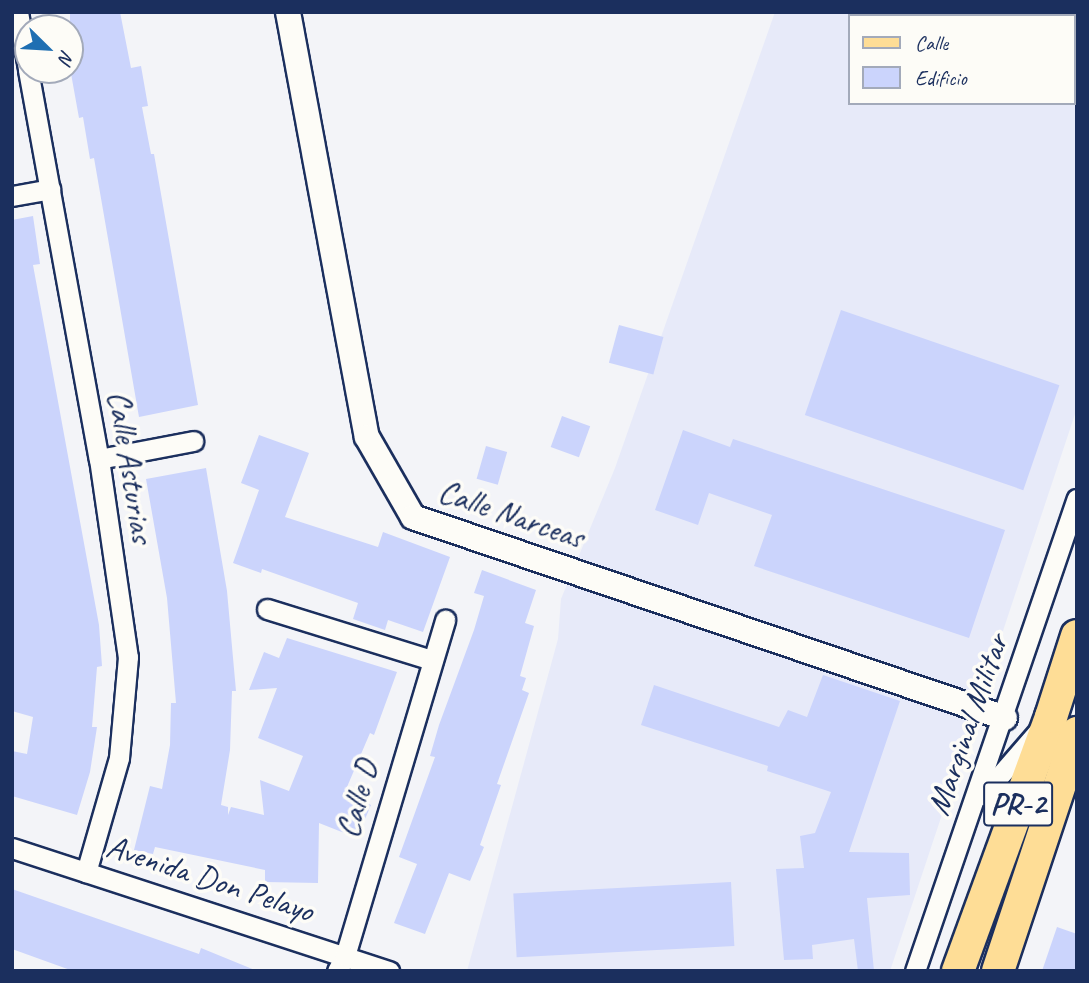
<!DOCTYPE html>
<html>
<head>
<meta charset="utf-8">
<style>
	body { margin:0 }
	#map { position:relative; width:1089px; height:983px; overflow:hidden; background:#f3f4f8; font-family:Caveat,sans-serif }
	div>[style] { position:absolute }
	.built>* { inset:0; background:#e7eaf9 }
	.building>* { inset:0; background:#cbd4fc; transform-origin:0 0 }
	.roads { filter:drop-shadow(2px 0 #1b2f5e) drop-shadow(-2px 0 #1b2f5e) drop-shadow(0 2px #1b2f5e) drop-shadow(0 -2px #1b2f5e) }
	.minor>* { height:19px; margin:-9.5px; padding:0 9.5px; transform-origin:9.5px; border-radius:9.5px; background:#fdfcf7 }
	.tertiary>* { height:24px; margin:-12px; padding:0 12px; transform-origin:12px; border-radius:12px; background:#fdfcf7 }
	.primary>* { height:32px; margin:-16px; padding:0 16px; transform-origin:16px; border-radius:16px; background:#fedd96 }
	span { translate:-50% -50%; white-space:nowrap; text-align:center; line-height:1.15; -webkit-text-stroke:7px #fdfcf7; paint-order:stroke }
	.shield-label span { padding:2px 5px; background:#fdfcf7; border:2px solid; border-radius:5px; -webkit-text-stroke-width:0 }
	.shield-label { font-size:32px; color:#1b2f5e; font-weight:700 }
	.street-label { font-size:33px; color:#1b2f5e }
	.frame { position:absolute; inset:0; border:14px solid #1b2f5e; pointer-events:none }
	.legend { position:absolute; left:848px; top:14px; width:228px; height:91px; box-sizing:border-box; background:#fdfcf7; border:2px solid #a3aaba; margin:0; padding:9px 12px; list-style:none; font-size:21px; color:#1b2f5e }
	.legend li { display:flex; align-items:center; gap:14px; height:35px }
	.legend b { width:35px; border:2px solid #a3aaba }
	.north { position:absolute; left:14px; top:14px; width:70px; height:70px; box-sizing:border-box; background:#fdfcf7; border:2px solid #a3aaba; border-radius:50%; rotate:114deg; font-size:19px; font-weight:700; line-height:28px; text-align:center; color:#1b2f5e }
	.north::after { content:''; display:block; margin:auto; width:24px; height:32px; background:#1f6fb2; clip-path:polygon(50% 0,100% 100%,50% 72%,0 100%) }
</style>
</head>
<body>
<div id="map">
	<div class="built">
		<i style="clip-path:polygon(evenodd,775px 12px,1077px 12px,1077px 408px,890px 971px,467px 971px,558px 639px,561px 599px,615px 468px,775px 12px,849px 16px,1073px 16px,1073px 103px,849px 103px,849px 16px)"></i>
	</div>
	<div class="building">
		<i style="clip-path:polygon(70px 12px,120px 12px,131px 68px,141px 66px,148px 106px,142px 107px,151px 154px,154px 154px,198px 405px,139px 417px,94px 158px,90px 159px,83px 117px,79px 118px,70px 68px)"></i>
		<i style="clip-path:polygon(33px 216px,40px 264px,33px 265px,99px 625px,102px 666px,97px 667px,92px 727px,97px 727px,90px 772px,77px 815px,12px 796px,12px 751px,27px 754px,33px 717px,12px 711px,12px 220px)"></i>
		<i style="left:841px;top:310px;width:231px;height:111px;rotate:19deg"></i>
		<i style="left:619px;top:325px;width:46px;height:39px;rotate:15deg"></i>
		<i style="left:562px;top:416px;width:30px;height:33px;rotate:20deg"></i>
		<i style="clip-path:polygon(683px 430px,730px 447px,733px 439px,1005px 530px,969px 638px,754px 566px,772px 515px,709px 493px,698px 525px,655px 510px)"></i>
		<i style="clip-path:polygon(259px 435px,309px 453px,285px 517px,378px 547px,383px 532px,450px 557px,423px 632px,388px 620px,385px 630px,353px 619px,358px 603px,262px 569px,261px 573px,233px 563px,259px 490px,241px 483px)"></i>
		<i style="left:486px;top:446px;width:22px;height:34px;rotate:16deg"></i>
		<i style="clip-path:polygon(206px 468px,227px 591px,236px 691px,232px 691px,230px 750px,221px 805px,228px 807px,228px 815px,231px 807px,264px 815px,260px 780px,289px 791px,303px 756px,258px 738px,277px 688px,249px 690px,264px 652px,279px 658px,287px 638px,397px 672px,374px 735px,370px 733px,344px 794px,371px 805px,357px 838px,319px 823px,318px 883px,265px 882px,265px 870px,155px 847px,153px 854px,134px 850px,150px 786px,162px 789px,170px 745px,171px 703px,176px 703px,167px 598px,146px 479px)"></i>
		<i style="clip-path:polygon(482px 570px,536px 590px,525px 623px,534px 626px,520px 676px,526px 678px,522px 690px,529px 693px,497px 784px,501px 785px,480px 845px,484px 847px,470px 881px,449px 873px,425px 934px,394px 923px,417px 864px,399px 857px,435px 757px,430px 756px,439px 725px,474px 630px,484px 596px,474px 593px)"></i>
		<i style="clip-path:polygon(823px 675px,900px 701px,849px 852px,909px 853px,910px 895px,867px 898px,874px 971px,858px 971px,854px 939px,812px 945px,813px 959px,784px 960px,776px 869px,804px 868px,800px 836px,815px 833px,831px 792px,767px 771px,768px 766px,641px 725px,654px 685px,779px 727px,788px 710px,807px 717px)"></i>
		<i style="left:731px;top:882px;width:64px;height:218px;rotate:87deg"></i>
		<i style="clip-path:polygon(12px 889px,199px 954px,201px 948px,257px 971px,73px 971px,12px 949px)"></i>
		<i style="clip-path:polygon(1057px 927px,1077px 934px,1077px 971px,1042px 971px)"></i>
	</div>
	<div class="roads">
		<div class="minor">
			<i style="left:18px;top:12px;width:58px;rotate:80deg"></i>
			<i style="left:28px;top:70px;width:395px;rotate:79.7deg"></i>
			<i style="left:99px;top:459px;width:200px;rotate:81.7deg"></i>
			<i style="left:128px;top:657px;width:101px;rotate:95.1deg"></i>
			<i style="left:119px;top:758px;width:119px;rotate:106.1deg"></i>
			<i style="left:12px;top:196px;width:39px;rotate:-10deg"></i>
			<i style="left:99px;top:459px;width:96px;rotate:-10.8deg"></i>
			<i style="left:267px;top:609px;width:173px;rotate:17.2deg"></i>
			<i style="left:983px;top:795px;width:89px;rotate:-49.1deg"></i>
			<i style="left:12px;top:848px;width:397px;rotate:18.1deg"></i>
			<i style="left:337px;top:971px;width:17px;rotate:-62deg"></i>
			<i style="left:345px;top:956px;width:351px;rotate:-73.4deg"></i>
			<i style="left:915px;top:971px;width:499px;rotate:-71.1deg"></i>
		</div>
		<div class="tertiary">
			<i style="left:288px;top:12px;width:432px;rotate:79.5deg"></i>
			<i style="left:367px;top:437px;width:92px;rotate:60.1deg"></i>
			<i style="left:413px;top:517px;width:625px;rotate:18.75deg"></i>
		</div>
		<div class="primary">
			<i style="left:958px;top:971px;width:270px;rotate:-69.9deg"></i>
			<i style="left:1051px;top:717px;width:85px;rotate:-72.2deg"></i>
			<i style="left:998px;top:971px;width:251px;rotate:-71.6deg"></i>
		</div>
	</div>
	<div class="shield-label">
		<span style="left:1018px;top:804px">PR-2</span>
	</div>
	<div class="street-label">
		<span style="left:130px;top:467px;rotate:81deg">Calle Asturias</span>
		<span style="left:511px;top:515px;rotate:19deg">Calle Narceas</span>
		<span style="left:968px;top:725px;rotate:-71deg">Marginal Militar</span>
		<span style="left:358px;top:799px;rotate:-74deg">Calle D</span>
		<span style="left:210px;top:879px;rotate:18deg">Avenida Don Pelayo</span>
	</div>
	<div class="frame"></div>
	<ul class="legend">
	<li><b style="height:9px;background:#fedd96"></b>Calle</li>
	<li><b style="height:19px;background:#cbd4fc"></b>Edificio</li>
	</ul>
	<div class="north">N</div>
</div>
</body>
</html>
